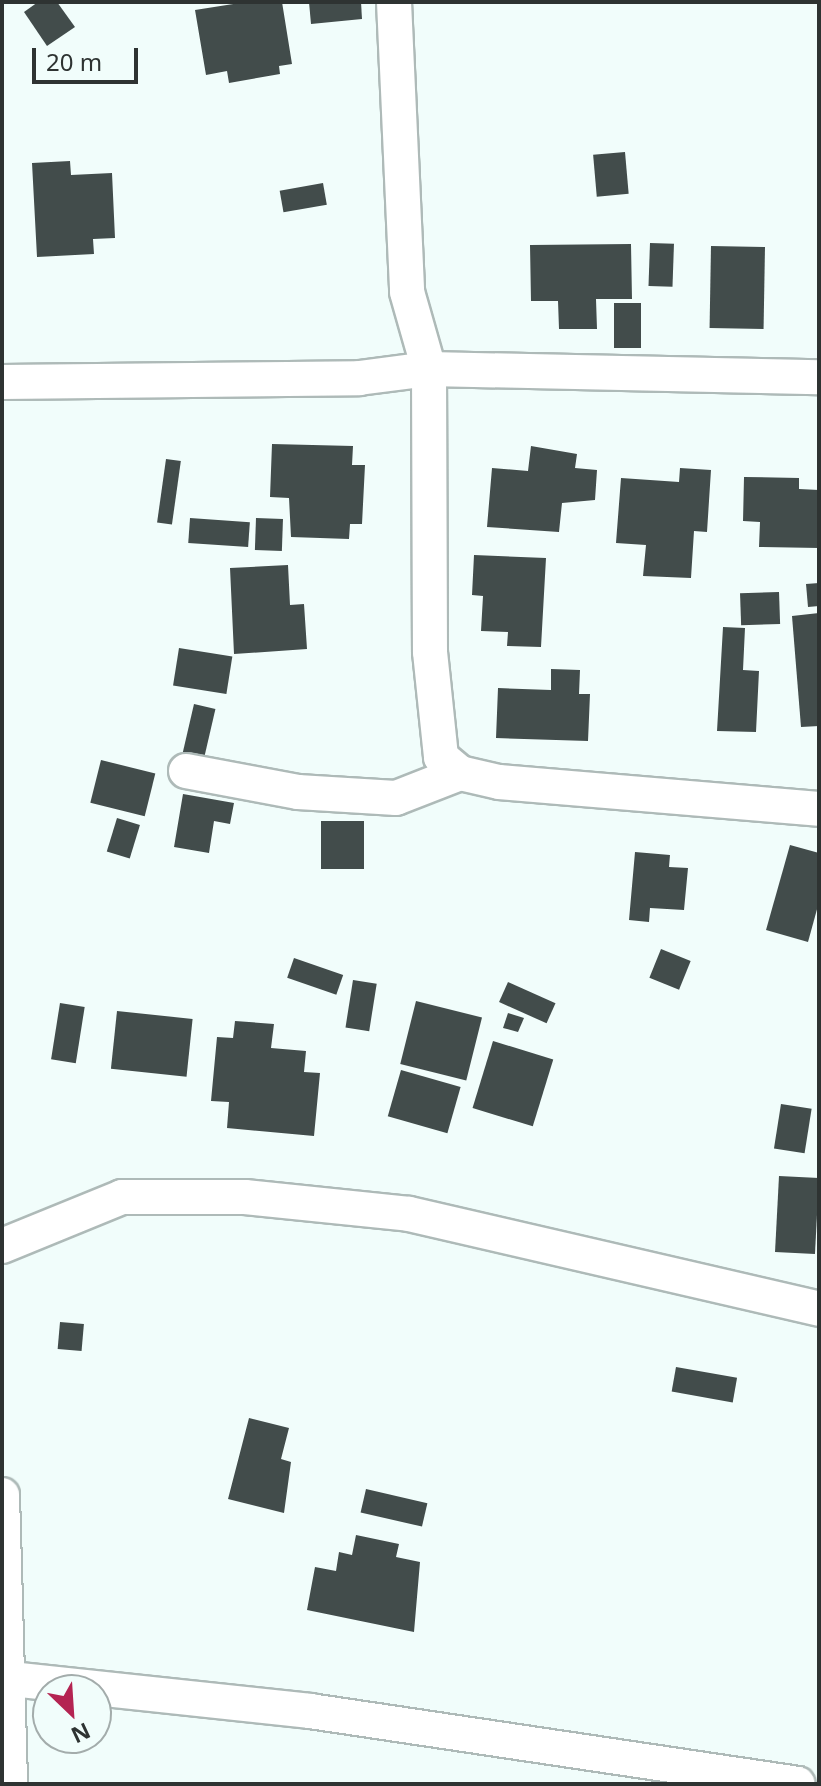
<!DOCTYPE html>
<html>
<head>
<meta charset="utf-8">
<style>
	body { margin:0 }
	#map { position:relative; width:821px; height:1786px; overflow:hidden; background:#f1fdfb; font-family:"Noto Sans",sans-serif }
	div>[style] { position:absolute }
	.building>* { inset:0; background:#424c4b; transform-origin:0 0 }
	.roads { filter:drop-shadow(2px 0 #aebab8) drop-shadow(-2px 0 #aebab8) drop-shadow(0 2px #aebab8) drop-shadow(0 -2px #aebab8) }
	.street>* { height:34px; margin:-17px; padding:0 17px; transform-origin:17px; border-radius:17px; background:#fff }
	span { translate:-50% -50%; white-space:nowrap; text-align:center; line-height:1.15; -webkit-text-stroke:8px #f1fdfb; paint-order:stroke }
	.frame { position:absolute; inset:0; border:4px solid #2e3332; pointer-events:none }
	.north { position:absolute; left:32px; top:1674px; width:80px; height:80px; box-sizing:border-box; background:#f1fdfb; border:2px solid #a3acab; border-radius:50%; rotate:155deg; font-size:22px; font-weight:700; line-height:32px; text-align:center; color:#2e3332 }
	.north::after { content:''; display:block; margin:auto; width:28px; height:36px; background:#b42452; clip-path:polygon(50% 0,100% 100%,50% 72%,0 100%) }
	.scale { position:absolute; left:32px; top:48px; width:106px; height:36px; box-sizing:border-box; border:4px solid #2e3332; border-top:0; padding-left:10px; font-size:24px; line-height:28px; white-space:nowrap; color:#2e3332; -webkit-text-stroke:6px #f1fdfb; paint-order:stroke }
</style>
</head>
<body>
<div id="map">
	<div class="building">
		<i style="clip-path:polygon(38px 2px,57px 2px,75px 27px,47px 46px,24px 12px)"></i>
		<i style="clip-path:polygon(246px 2px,282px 2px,292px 64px,279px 66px,280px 74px,229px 83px,227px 71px,206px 75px,195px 10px)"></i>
		<i style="clip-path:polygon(309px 2px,361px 2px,362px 19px,311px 24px)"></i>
		<i style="left:625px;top:152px;width:42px;height:32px;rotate:85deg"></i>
		<i style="clip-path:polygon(70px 161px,71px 175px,112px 173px,115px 238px,93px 239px,94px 254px,37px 257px,32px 163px)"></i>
		<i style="left:323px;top:183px;width:22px;height:44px;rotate:80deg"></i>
		<i style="left:650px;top:243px;width:24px;height:43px;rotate:2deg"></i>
		<i style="clip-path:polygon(631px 244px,632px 299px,596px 299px,597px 329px,559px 329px,558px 301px,531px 301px,530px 245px)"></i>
		<i style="left:711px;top:246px;width:54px;height:82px;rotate:1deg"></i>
		<i style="left:641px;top:303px;width:45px;height:27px;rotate:90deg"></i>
		<i style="clip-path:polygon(272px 444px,353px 446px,352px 465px,365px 465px,362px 524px,350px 524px,349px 539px,291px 537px,289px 498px,270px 497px)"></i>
		<i style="clip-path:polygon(531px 446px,577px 454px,575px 468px,597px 470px,595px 500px,562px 503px,559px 532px,487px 527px,492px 468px,528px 471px)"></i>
		<i style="left:166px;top:459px;width:15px;height:64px;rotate:8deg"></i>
		<i style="clip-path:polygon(680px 468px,711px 470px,707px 532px,694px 531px,691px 578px,643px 576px,646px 545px,616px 543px,621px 478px,679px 482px)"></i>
		<i style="clip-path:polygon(744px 477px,799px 478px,799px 489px,819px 490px,819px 548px,759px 547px,760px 522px,743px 521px)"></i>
		<i style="left:190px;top:518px;width:60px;height:25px;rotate:4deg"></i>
		<i style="left:256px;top:518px;width:27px;height:32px;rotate:2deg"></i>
		<i style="clip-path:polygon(474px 555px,546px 558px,541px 647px,507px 646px,508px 632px,481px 631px,483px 596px,472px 595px)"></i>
		<i style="clip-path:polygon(288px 565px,290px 605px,304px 604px,307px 649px,234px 654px,230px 568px)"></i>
		<i style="clip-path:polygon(819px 583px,819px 606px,808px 607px,806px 584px)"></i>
		<i style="left:779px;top:592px;width:32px;height:39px;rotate:88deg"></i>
		<i style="clip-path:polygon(819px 613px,819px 726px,801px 727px,792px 616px)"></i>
		<i style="clip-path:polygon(723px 627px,745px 628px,743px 670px,759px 671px,756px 732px,717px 731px)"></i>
		<i style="left:179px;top:648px;width:54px;height:38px;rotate:9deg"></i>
		<i style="clip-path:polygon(551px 669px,580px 670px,579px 694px,590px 694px,588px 741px,496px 738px,498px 688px,551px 690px)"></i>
		<i style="left:194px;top:704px;width:22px;height:56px;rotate:13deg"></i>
		<i style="left:101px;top:760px;width:56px;height:44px;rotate:14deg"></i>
		<i style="clip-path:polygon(183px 794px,234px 803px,230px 824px,214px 821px,209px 853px,174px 847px)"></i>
		<i style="left:117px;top:818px;width:24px;height:35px;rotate:17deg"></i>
		<i style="left:321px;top:821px;width:43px;height:48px"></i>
		<i style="clip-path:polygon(790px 845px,819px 853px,819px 902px,808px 942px,766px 930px)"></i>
		<i style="clip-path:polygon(635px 852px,670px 855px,669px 867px,688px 868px,684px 910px,650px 908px,649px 922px,629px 920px)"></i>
		<i style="left:661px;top:949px;width:32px;height:31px;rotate:22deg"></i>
		<i style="left:294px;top:958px;width:52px;height:21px;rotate:19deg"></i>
		<i style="left:353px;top:980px;width:24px;height:48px;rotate:9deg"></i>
		<i style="left:508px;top:982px;width:52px;height:22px;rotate:24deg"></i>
		<i style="left:416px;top:1001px;width:68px;height:65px;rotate:14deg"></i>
		<i style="left:60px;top:1003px;width:25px;height:57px;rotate:9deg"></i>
		<i style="left:117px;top:1011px;width:76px;height:58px;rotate:6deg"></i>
		<i style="clip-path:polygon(508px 1013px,524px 1018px,518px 1032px,503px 1028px)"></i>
		<i style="clip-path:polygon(235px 1021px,274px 1024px,271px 1048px,306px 1051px,304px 1072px,320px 1073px,314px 1136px,227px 1128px,229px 1102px,211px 1101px,217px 1037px,233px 1038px)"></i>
		<i style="left:493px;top:1041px;width:63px;height:70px;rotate:17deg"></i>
		<i style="left:401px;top:1070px;width:62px;height:48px;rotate:16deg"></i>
		<i style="left:781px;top:1104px;width:31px;height:45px;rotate:9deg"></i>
		<i style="left:779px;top:1176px;width:40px;height:76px;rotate:3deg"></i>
		<i style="left:60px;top:1322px;width:24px;height:27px;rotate:5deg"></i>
		<i style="left:676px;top:1367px;width:62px;height:25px;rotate:10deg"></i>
		<i style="clip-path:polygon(249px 1418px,289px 1428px,281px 1459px,291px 1462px,284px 1513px,228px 1499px)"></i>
		<i style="left:366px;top:1489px;width:63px;height:24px;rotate:13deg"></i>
		<i style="clip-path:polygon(356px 1535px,399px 1544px,396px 1557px,420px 1562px,414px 1632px,307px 1610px,315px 1567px,336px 1571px,339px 1552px,352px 1555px)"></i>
	</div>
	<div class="roads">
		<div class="street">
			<i style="left:394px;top:2px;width:290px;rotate:87.4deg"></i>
			<i style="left:407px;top:292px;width:80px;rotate:74.1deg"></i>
			<i style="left:429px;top:369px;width:283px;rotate:89.8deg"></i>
			<i style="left:430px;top:652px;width:106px;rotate:84deg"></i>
			<i style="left:441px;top:757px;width:25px;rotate:40deg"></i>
			<i style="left:460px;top:773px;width:40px;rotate:13deg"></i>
			<i style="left:499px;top:782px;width:321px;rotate:4.8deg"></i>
			<i style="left:2px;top:382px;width:357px;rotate:-0.6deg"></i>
			<i style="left:359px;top:378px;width:71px;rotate:-7.3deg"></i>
			<i style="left:429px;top:369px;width:390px;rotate:1.2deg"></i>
			<i style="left:186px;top:771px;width:114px;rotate:10.6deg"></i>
			<i style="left:298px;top:792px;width:98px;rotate:3.5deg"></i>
			<i style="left:396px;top:798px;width:69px;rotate:-21.3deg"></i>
			<i style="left:2px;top:1246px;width:130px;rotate:-22.2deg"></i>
			<i style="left:122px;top:1197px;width:123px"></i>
			<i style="left:245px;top:1197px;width:165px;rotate:5.9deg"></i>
			<i style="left:409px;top:1214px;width:421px;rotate:13deg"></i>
			<i style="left:2px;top:1495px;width:289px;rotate:88.4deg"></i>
			<i style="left:2px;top:1678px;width:310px;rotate:6.1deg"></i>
			<i style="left:310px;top:1711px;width:493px;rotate:8.5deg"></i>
		</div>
	</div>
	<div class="frame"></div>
	<div class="north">N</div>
	<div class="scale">20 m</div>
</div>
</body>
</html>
